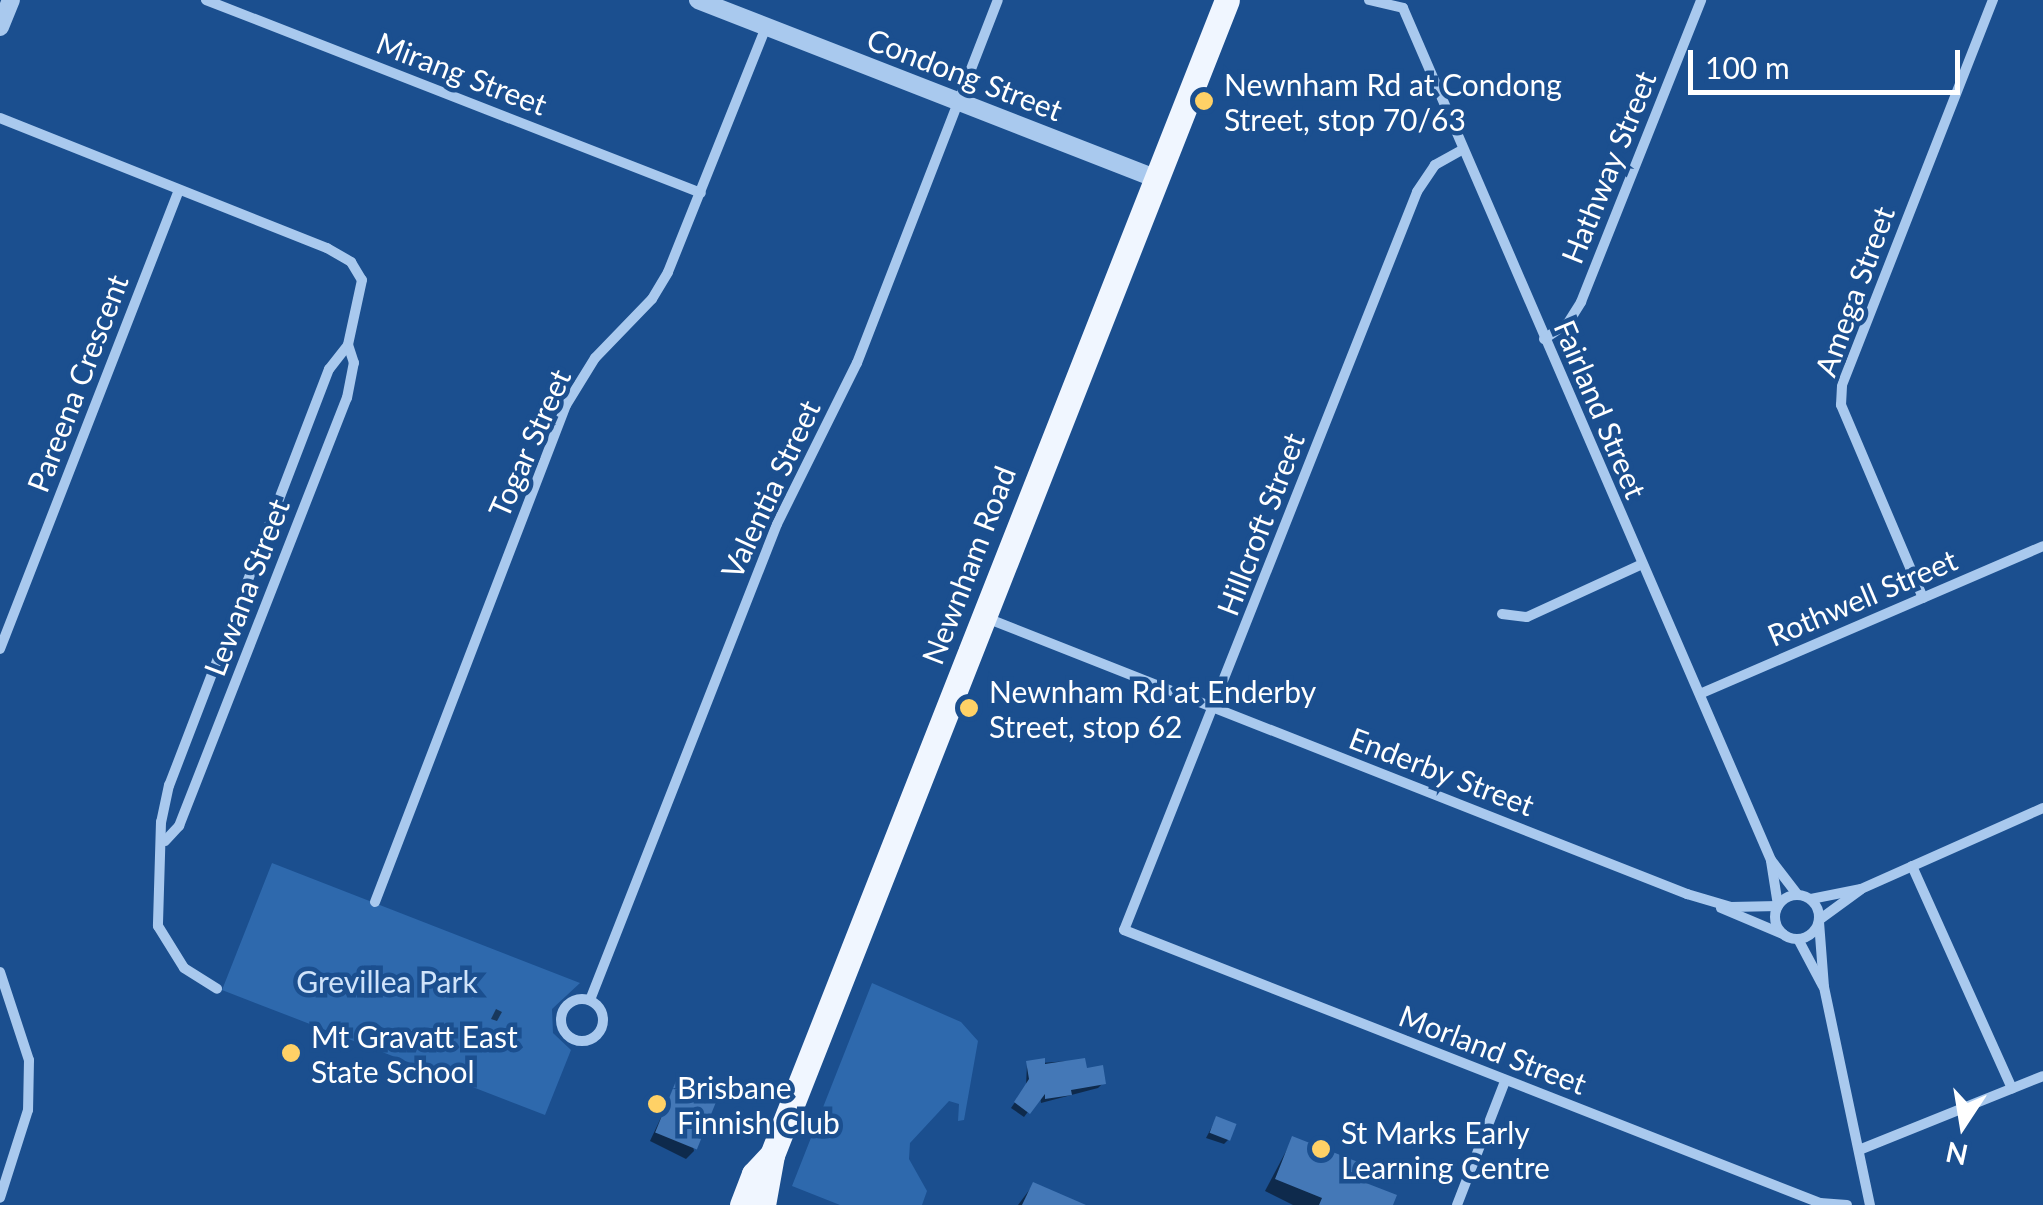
<!DOCTYPE html>
<html>
<head>
<meta charset="utf-8">
<style>
	body { margin:0 }
	#map { position:relative; width:2043px; height:1205px; overflow:hidden; background:#1b4f8f; font-family:Lato,sans-serif }
	div>[style] { position:absolute }
	.green>* { inset:0; background:#2e69ad }
	.shadow>* { inset:0; background:#0007 }
	.building>* { inset:0; background:#4478b7; transform-origin:0 0 }
	.minor>* { height:10px; margin:-5px; padding:0 5px; transform-origin:5px; border-radius:5px; background:#a9c9ee }
	.minor>.ring { margin:-5px; padding:0; box-sizing:content-box; background:none; border:10px solid #a9c9ee; border-radius:50% }
	.tertiary>* { height:18px; margin:-9px; padding:0 9px; transform-origin:9px; border-radius:9px; background:#a9c9ee }
	.primary>* { height:25px; margin:-12.5px; padding:0 12.5px; transform-origin:12.5px; border-radius:12.5px; background:#f0f6ff }
	.dots>* { width:28px; height:28px; translate:-50% -50%; box-sizing:border-box; border:5px solid #1b4f8f; border-radius:50% }
	span { translate:-50% -50%; white-space:nowrap; text-align:center; line-height:1.15; -webkit-text-stroke:9px #1b4f8f; paint-order:stroke }
	.street-label { font-size:30px; color:#fff }
	.poi-label { font-size:30px; color:#fff }
	.left { translate:0 -50%; text-align:left }
	.park-label { font-size:30px; color:#cfe3fa }
	.north { position:absolute; left:1913px; top:1075px; width:100px; height:100px; -webkit-text-stroke:8px #1b4f8f; paint-order:stroke; rotate:192deg; font-size:28px; font-weight:700; line-height:40px; text-align:center; color:#fff }
	.north::after { content:''; display:block; margin:auto; width:35px; height:45px; background:#fff; clip-path:polygon(50% 0,100% 100%,50% 72%,0 100%) }
	.scale { position:absolute; left:1688px; top:50px; width:272px; height:45px; box-sizing:border-box; border:5px solid #fff; border-top:0; padding-left:12px; font-size:30px; line-height:35px; white-space:nowrap; color:#fff; -webkit-text-stroke:8px #1b4f8f; paint-order:stroke }
</style>
</head>
<body>
<div id="map">
	<div class="green">
		<i style="clip-path:polygon(272px 863px,580px 983px,552px 1009px,553px 1033px,571px 1050px,545px 1115px,222px 990px)"></i>
		<i style="clip-path:polygon(872px 983px,961px 1022px,978px 1041px,964px 1120px,958px 1121px,959px 1104px,949px 1101px,910px 1143px,909px 1159px,927px 1191px,922px 1205px,840px 1205px,792px 1186px)"></i>
	</div>
	<div class="shadow">
		<i style="clip-path:polygon(496px 1009px,502px 1012px,497px 1021px,491px 1019px)"></i>
		<i style="clip-path:polygon(1083px 1060px,1085px 1071px,1103px 1083px,1098px 1088px,1041px 1103px,1040px 1096px,1024px 1117px,1011px 1108px,1026px 1086px,1027px 1064px)"></i>
		<i style="clip-path:polygon(679px 1079px,694px 1151px,686px 1159px,650px 1141px)"></i>
		<i style="clip-path:polygon(1216px 1119px,1229px 1139px,1224px 1144px,1206px 1138px)"></i>
		<i style="clip-path:polygon(1293px 1138px,1352px 1170px,1391px 1205px,1293px 1205px,1265px 1191px)"></i>
		<i style="clip-path:polygon(1033px 1185px,1080px 1205px,1018px 1205px)"></i>
	</div>
	<div class="building">
		<i style="clip-path:polygon(1045px 1058px,1045px 1064px,1085px 1058px,1087px 1068px,1103px 1065px,1106px 1084px,1071px 1090px,1072px 1095px,1045px 1099px,1045px 1094px,1030px 1114px,1014px 1102px,1029px 1079px,1026px 1061px)"></i>
		<i style="left:678px;top:1076px;width:45px;height:61px;rotate:22deg"></i>
		<i style="left:1216px;top:1116px;width:22px;height:18px;rotate:21deg"></i>
		<i style="clip-path:polygon(1292px 1136px,1358px 1162px,1355px 1169px,1369px 1174px,1366px 1183px,1397px 1195px,1393px 1205px,1319px 1205px,1322px 1198px,1275px 1179px)"></i>
		<i style="clip-path:polygon(1033px 1182px,1086px 1205px,1022px 1205px)"></i>
	</div>
	<div class="minor">
		<i style="left:206px;top:0;width:531px;rotate:21.3deg"></i>
		<i style="left:1369px;top:0;width:35px;rotate:13deg"></i>
		<i style="left:1403px;top:8px;width:928px;rotate:66.64deg"></i>
		<i style="left:1771px;top:860px;width:43px;rotate:52.6deg"></i>
		<i style="left:0;top:118px;width:352px;rotate:21.7deg"></i>
		<i style="left:327px;top:248px;width:28px;rotate:30deg"></i>
		<i style="left:351px;top:262px;width:21px;rotate:59deg"></i>
		<i style="left:362px;top:280px;width:66px;rotate:102.2deg"></i>
		<i style="left:348px;top:345px;width:31px;rotate:128deg"></i>
		<i style="left:329px;top:369px;width:446px;rotate:111deg"></i>
		<i style="left:169px;top:785px;width:38px;rotate:102deg"></i>
		<i style="left:161px;top:822px;width:104px;rotate:91.7deg"></i>
		<i style="left:158px;top:926px;width:49px;rotate:58.2deg"></i>
		<i style="left:184px;top:968px;width:39px;rotate:32deg"></i>
		<i style="left:1460px;top:151px;width:29px;rotate:151deg"></i>
		<i style="left:1435px;top:165px;width:32px;rotate:124deg"></i>
		<i style="left:1417px;top:192px;width:794px;rotate:111.65deg"></i>
		<i style="left:1124px;top:930px;width:748px;rotate:21.42deg"></i>
		<i style="left:1820px;top:1203px;width:27px;rotate:4deg"></i>
		<i style="left:1544px;top:339px;width:29px;rotate:-34deg"></i>
		<i style="left:1568px;top:323px;width:25px;rotate:-58deg"></i>
		<i style="left:1581px;top:302px;width:325px;rotate:-68.3deg"></i>
		<i style="left:1923px;top:598px;width:210px;rotate:-113deg"></i>
		<i style="left:1841px;top:405px;width:20px;rotate:-87deg"></i>
		<i style="left:1842px;top:385px;width:414px;rotate:-68.6deg"></i>
		<i style="left:1502px;top:614px;width:25px;rotate:7deg"></i>
		<i style="left:1527px;top:617px;width:124px;rotate:-24.7deg"></i>
		<i style="left:984px;top:617px;width:756px;rotate:21.51deg"></i>
		<i style="left:1687px;top:894px;width:46px;rotate:16.5deg"></i>
		<i style="left:1731px;top:907px;width:47px;rotate:-1.2deg"></i>
		<i style="left:0;top:649px;width:492px;rotate:-68.7deg"></i>
		<i style="left:1702px;top:693px;width:371px;rotate:-23.3deg"></i>
		<i style="left:165px;top:841px;width:21px;rotate:-47deg"></i>
		<i style="left:179px;top:826px;width:460px;rotate:-68.6deg"></i>
		<i style="left:347px;top:398px;width:36px;rotate:-79deg"></i>
		<i style="left:354px;top:363px;width:19px;rotate:-108deg"></i>
		<i style="left:1771px;top:861px;width:45px;rotate:81deg"></i>
		<i style="left:1912px;top:866px;width:244px;rotate:65.8deg"></i>
		<i class="ring" style="left:1775px;top:895px;width:34px;height:34px"></i>
		<i style="left:1811px;top:899px;width:51px;rotate:-11.3deg"></i>
		<i style="left:1861px;top:889px;width:199px;rotate:-24deg"></i>
		<i style="left:375px;top:902px;width:532px;rotate:-68.98deg"></i>
		<i style="left:566px;top:405px;width:55px;rotate:-58.3deg"></i>
		<i style="left:595px;top:358px;width:82px;rotate:-46deg"></i>
		<i style="left:652px;top:299px;width:31px;rotate:-59deg"></i>
		<i style="left:668px;top:272px;width:264px;rotate:-68.2deg"></i>
		<i style="left:1721px;top:908px;width:67px;rotate:22.8deg"></i>
		<i style="left:1819px;top:920px;width:51px;rotate:-36.2deg"></i>
		<i style="left:1819px;top:922px;width:65px;rotate:85.6deg"></i>
		<i style="left:1824px;top:987px;width:223px;rotate:78.1deg"></i>
		<i style="left:1798px;top:939px;width:53px;rotate:62deg"></i>
		<i style="left:0;top:972px;width:93px;rotate:71.8deg"></i>
		<i style="left:29px;top:1060px;width:50px;rotate:91.1deg"></i>
		<i style="left:28px;top:1110px;width:92px;rotate:107.7deg"></i>
		<i class="ring" style="left:561px;top:999px;width:32px;height:32px"></i>
		<i style="left:590px;top:1000px;width:511px;rotate:-68.55deg"></i>
		<i style="left:777px;top:524px;width:180px;rotate:-63.6deg"></i>
		<i style="left:857px;top:363px;width:389px;rotate:-68.8deg"></i>
		<i style="left:1859px;top:1150px;width:198px;rotate:-21.9deg"></i>
		<i style="left:1457px;top:1205px;width:133px;rotate:-68.8deg"></i>
	</div>
	<div class="tertiary">
		<i style="left:698px;top:0;width:490px;rotate:21.3deg"></i>
		<i style="left:0;top:27px;width:29px;rotate:-68deg"></i>
	</div>
	<div class="primary">
		<i style="left:742px;top:1205px;width:33px;rotate:-69deg"></i>
		<i style="left:754px;top:1174px;width:26px;rotate:-47deg"></i>
		<i style="left:763px;top:1205px;width:51px;rotate:-79.8deg"></i>
		<i style="left:772px;top:1155px;width:1241px;rotate:-68.5deg"></i>
	</div>
	<div class="dots">
		<i style="left:1204px;top:101px;background:#ffd166"></i>
		<i style="left:969px;top:708px;background:#ffd166"></i>
		<i style="left:291px;top:1053px;background:#ffd166"></i>
		<i style="left:657px;top:1104px;background:#ffd166"></i>
		<i style="left:1321px;top:1149px;background:#ffd166"></i>
	</div>
	<div class="street-label">
		<span style="left:462px;top:73px;rotate:21deg">Mirang Street</span>
		<span style="left:965px;top:74px;rotate:21deg">Condong Street</span>
		<span style="left:1608px;top:167px;rotate:-68deg">Hathway Street</span>
		<span style="left:1854px;top:291px;rotate:-70deg">Amega Street</span>
		<span style="left:77px;top:383px;rotate:-69deg">Pareena Crescent</span>
		<span style="left:1601px;top:409px;rotate:67deg">Fairland Street</span>
		<span style="left:529px;top:443px;rotate:-66deg">Togar Street</span>
		<span style="left:770px;top:489px;rotate:-65deg">Valentia Street</span>
		<span style="left:1260px;top:524px;rotate:-69deg">Hillcroft Street</span>
		<span style="left:968px;top:565px;rotate:-69deg">Newnham Road</span>
		<span style="left:246px;top:587px;rotate:-69deg">Lewana Street</span>
		<span style="left:1862px;top:597px;rotate:-23deg">Rothwell Street</span>
		<span style="left:1442px;top:771px;rotate:21deg">Enderby Street</span>
		<span style="left:1493px;top:1049px;rotate:21deg">Morland Street</span>
	</div>
	<div class="poi-label">
		<span class="left" style="left:1224px;top:101px">Newnham Rd at Condong<br>Street, stop 70/63</span>
		<span class="left" style="left:989px;top:708px">Newnham Rd at Enderby<br>Street, stop 62</span>
		<span class="left" style="left:311px;top:1053px">Mt Gravatt East<br>State School</span>
		<span class="left" style="left:677px;top:1104px">Brisbane<br>Finnish Club</span>
		<span class="left" style="left:1341px;top:1149px">St Marks Early<br>Learning Centre</span>
	</div>
	<div class="park-label">
		<span style="left:387px;top:981px">Grevillea Park</span>
	</div>
	<div class="north">N</div>
	<div class="scale">100 m</div>
</div>
</body>
</html>
